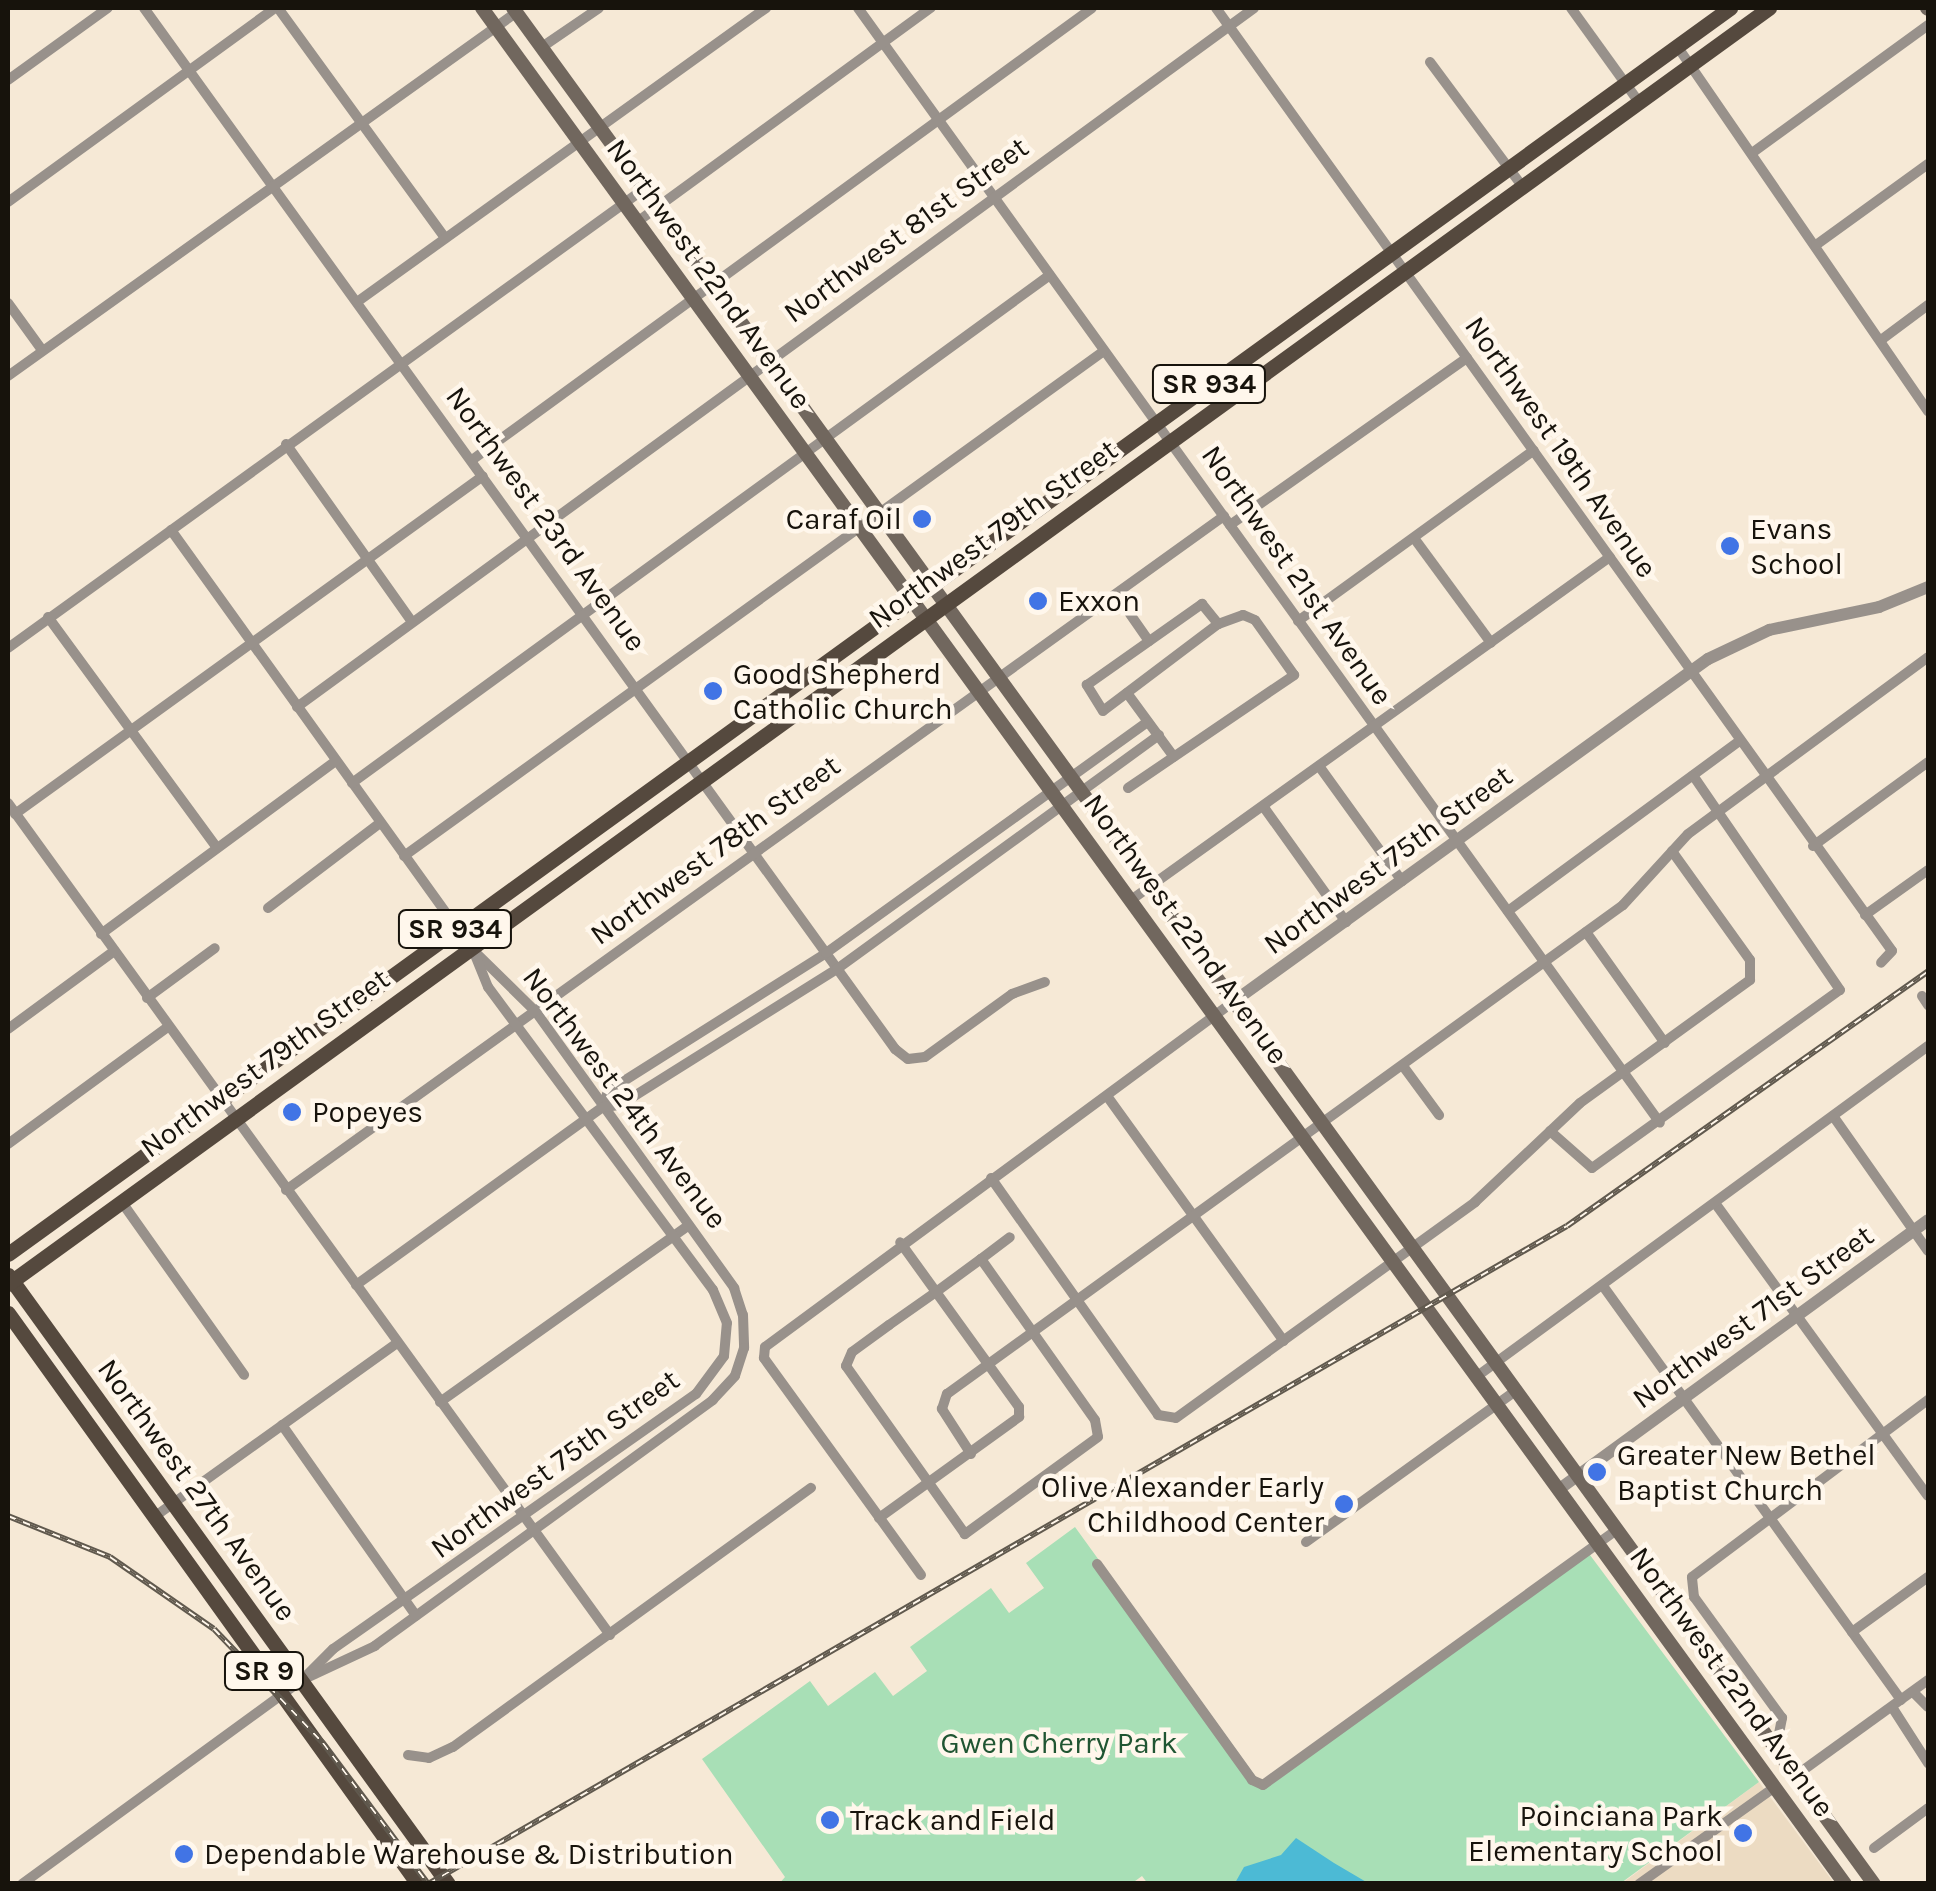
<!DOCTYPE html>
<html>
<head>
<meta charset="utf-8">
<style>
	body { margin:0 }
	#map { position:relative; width:1936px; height:1891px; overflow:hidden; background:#f6e9d6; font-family:Karla,sans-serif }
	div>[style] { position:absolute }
	.built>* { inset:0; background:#ecdbc2 }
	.green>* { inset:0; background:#a8dfb6 }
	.water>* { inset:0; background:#4cbad5 }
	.minor>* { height:10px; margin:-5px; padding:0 5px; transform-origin:5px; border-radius:5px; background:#98918b }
	.tertiary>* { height:12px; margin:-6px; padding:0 6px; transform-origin:6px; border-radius:6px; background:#98918b }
	.secondary>* { height:14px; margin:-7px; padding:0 7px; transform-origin:7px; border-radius:7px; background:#71675e }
	.primary>* { height:15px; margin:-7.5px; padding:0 7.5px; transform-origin:7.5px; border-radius:7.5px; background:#55493e }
	.rail>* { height:6px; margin-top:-3px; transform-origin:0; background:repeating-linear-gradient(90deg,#fff7ec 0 8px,#60594e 0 16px); box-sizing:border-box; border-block:2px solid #60594e }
	.dots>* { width:28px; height:28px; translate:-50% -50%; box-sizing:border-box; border:5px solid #fff7ec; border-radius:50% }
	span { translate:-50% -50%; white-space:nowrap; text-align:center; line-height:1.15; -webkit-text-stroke:9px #fff7ec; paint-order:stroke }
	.shield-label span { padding:2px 8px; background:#fff7ec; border:2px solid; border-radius:8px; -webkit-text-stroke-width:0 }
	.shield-label { font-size:28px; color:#17130c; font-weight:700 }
	.street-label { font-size:30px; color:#17130c }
	.poi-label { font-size:30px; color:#17130c }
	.right { translate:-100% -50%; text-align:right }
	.left { translate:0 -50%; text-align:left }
	.park-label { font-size:30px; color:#205532 }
	.frame { position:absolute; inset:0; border:10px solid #17130c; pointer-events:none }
</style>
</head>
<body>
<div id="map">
	<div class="built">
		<i style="clip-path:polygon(1759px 1782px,1834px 1883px,1621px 1884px)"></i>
	</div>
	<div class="green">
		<i style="clip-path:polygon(1075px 1527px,1263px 1787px,1587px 1551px,1759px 1782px,1621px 1883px,1148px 1884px,1142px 1876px,1131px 1884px,779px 1884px,785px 1877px,702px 1759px,810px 1681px,828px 1706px,875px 1672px,893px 1696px,927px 1671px,910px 1647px,991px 1588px,1009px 1613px,1044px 1588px,1026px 1563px)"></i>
	</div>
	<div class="water">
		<i style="clip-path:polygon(1296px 1838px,1334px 1863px,1368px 1883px,1235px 1883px,1244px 1867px,1281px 1855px)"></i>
	</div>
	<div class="minor">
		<i style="left:144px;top:8px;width:1284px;rotate:54.19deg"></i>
		<i style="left:895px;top:1049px;width:16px;rotate:38deg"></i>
		<i style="left:908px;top:1059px;width:17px;rotate:-7deg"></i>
		<i style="left:925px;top:1057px;width:107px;rotate:-35.9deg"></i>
		<i style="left:1012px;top:994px;width:35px;rotate:-20deg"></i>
		<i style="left:278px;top:8px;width:284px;rotate:54deg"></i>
		<i style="left:858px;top:8px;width:1373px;rotate:54.27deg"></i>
		<i style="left:1216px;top:8px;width:1160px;rotate:54.36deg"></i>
		<i style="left:1892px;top:951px;width:16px;rotate:133deg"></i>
		<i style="left:1571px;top:8px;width:115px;rotate:54.2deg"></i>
		<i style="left:1677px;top:46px;width:443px;rotate:55.5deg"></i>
		<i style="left:542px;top:47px;width:69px;rotate:-34.4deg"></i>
		<i style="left:1430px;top:62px;width:154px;rotate:53.4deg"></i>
		<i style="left:8px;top:80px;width:123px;rotate:-35.8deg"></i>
		<i style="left:1752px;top:153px;width:218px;rotate:-36deg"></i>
		<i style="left:8px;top:202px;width:330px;rotate:-36deg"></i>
		<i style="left:637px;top:222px;width:364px;rotate:-36.1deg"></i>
		<i style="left:1816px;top:245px;width:138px;rotate:-35.9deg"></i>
		<i style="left:357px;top:302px;width:504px;rotate:-35.71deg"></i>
		<i style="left:8px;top:303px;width:58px;rotate:54.1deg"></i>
		<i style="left:1881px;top:340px;width:59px;rotate:-36.7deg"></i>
		<i style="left:8px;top:376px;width:626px;rotate:-35.57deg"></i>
		<i style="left:286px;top:444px;width:218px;rotate:54.7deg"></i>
		<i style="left:472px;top:460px;width:767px;rotate:-36.09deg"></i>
		<i style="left:1230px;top:525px;width:290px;rotate:-35.2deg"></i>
		<i style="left:171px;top:530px;width:516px;rotate:54.31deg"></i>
		<i style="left:472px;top:949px;width:90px;rotate:44.5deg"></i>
		<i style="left:536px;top:1012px;width:340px;rotate:54.3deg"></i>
		<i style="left:734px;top:1288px;width:28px;rotate:72deg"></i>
		<i style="left:743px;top:1315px;width:33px;rotate:88deg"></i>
		<i style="left:744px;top:1348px;width:29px;rotate:108deg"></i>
		<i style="left:735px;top:1376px;width:33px;rotate:133deg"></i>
		<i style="left:713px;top:1400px;width:418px;rotate:144deg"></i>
		<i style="left:375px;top:1646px;width:81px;rotate:155deg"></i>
		<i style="left:1414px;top:538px;width:130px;rotate:53.7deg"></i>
		<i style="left:1130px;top:614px;width:33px;rotate:55deg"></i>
		<i style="left:48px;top:617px;width:286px;rotate:53.8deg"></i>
		<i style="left:1298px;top:621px;width:291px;rotate:-35.9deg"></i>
		<i style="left:8px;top:648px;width:784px;rotate:-35.82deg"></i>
		<i style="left:1127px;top:693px;width:79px;rotate:53.7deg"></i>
		<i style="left:297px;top:707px;width:1185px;rotate:-36.14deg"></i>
		<i style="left:1319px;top:766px;width:142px;rotate:54.2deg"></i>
		<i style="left:352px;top:783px;width:863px;rotate:-36.05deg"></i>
		<i style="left:1128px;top:788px;width:201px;rotate:-34.2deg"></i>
		<i style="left:1294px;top:675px;width:67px;rotate:-125.3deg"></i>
		<i style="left:1255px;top:620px;width:13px;rotate:-157deg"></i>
		<i style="left:1243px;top:615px;width:27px;rotate:160deg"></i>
		<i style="left:1218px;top:624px;width:144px;rotate:142.9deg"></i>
		<i style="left:1103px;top:711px;width:31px;rotate:-122deg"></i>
		<i style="left:1087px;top:685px;width:141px;rotate:-35.2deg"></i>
		<i style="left:1202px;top:604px;width:26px;rotate:51deg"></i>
		<i style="left:8px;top:803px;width:1027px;rotate:54.11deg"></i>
		<i style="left:1263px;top:806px;width:143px;rotate:54.4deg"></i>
		<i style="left:15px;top:814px;width:577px;rotate:-35.84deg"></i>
		<i style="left:1813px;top:846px;width:142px;rotate:-36.1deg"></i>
		<i style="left:404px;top:856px;width:863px;rotate:-35.81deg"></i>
		<i style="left:1131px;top:900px;width:589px;rotate:-35.61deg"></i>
		<i style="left:268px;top:908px;width:141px;rotate:-37.2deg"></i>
		<i style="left:1508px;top:911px;width:285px;rotate:-36.3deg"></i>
		<i style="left:1865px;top:915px;width:77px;rotate:-35.5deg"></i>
		<i style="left:1586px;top:932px;width:136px;rotate:54.6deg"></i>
		<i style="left:101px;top:934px;width:292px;rotate:-36.4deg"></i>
		<i style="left:1922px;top:996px;width:11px;rotate:56deg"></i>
		<i style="left:147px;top:998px;width:84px;rotate:-36.3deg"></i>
		<i style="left:8px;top:1029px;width:132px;rotate:-36.3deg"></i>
		<i style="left:1403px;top:1066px;width:61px;rotate:53.7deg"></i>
		<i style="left:1107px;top:1096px;width:302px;rotate:54.2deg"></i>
		<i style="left:603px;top:1107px;width:17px;rotate:-73deg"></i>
		<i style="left:608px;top:1091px;width:258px;rotate:-32.3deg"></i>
		<i style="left:826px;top:953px;width:396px;rotate:-35.7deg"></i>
		<i style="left:1833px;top:1116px;width:165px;rotate:54.9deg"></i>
		<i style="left:1550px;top:1131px;width:56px;rotate:41.4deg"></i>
		<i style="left:1592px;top:1168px;width:305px;rotate:-35.7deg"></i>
		<i style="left:1840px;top:990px;width:260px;rotate:-124.4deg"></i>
		<i style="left:8px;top:1144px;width:198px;rotate:-36.2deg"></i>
		<i style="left:991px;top:1178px;width:290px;rotate:54.8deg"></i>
		<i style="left:1158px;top:1415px;width:18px;rotate:9deg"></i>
		<i style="left:1176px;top:1418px;width:369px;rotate:-35.8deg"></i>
		<i style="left:1475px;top:1202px;width:144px;rotate:-43.3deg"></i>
		<i style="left:1580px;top:1103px;width:210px;rotate:-35.9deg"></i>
		<i style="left:1750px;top:980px;width:20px;rotate:-90deg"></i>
		<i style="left:1750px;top:960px;width:134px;rotate:-125.6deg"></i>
		<i style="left:286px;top:1190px;width:1155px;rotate:-35.7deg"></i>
		<i style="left:121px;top:1201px;width:213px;rotate:54.7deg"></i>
		<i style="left:1715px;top:1203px;width:362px;rotate:54deg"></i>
		<i style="left:981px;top:1259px;width:197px;rotate:54.7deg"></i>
		<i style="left:1095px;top:1420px;width:17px;rotate:80deg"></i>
		<i style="left:1098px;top:1437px;width:165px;rotate:143.9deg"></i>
		<i style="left:965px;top:1534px;width:206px;rotate:-125.3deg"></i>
		<i style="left:846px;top:1366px;width:15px;rotate:-67deg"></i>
		<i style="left:852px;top:1352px;width:46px;rotate:-36.1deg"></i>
		<i style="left:889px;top:1325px;width:57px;rotate:-35.1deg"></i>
		<i style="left:936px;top:1292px;width:56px;rotate:-36.3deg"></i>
		<i style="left:981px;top:1259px;width:36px;rotate:-37deg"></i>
		<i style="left:356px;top:1285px;width:304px;rotate:-35.8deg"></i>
		<i style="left:603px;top:1107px;width:17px;rotate:-7deg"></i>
		<i style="left:620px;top:1105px;width:256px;rotate:-32.1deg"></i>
		<i style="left:837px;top:969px;width:398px;rotate:-36deg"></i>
		<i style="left:1603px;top:1286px;width:510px;rotate:54.25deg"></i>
		<i style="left:1476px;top:1377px;width:560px;rotate:-36.22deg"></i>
		<i style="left:440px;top:1402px;width:305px;rotate:-35.4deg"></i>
		<i style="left:282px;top:1425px;width:233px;rotate:54.9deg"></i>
		<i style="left:971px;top:1454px;width:54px;rotate:-122.8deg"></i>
		<i style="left:942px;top:1409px;width:16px;rotate:-72deg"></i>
		<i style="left:947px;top:1394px;width:834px;rotate:-35.88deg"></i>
		<i style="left:1623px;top:905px;width:96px;rotate:-47.5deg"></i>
		<i style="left:1688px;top:834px;width:298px;rotate:-36.4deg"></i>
		<i style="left:154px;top:1517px;width:299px;rotate:-35.6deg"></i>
		<i style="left:879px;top:1518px;width:173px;rotate:-35.8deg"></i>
		<i style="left:1019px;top:1417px;width:10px;rotate:-90deg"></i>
		<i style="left:1019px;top:1407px;width:203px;rotate:-125.8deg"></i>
		<i style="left:1306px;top:1542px;width:258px;rotate:-35.8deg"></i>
		<i style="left:1097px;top:1564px;width:266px;rotate:54.3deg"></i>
		<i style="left:1252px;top:1780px;width:12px;rotate:24deg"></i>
		<i style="left:1263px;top:1785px;width:435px;rotate:-35.8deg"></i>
		<i style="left:921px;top:1575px;width:268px;rotate:-125.9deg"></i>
		<i style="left:764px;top:1358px;width:11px;rotate:-85deg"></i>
		<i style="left:765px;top:1347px;width:581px;rotate:-36.4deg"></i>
		<i style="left:1852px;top:1632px;width:94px;rotate:-35.9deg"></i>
		<i style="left:1913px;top:1692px;width:21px;rotate:45deg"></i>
		<i style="left:1892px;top:1707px;width:67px;rotate:57.3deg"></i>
		<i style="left:1776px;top:1749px;width:32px;rotate:-79deg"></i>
		<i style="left:1782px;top:1718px;width:150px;rotate:-126deg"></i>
		<i style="left:1694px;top:1597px;width:20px;rotate:-96deg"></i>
		<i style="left:1692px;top:1577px;width:295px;rotate:-36.9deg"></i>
		<i style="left:408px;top:1755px;width:21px;rotate:8deg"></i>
		<i style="left:429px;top:1758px;width:26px;rotate:-25deg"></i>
		<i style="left:453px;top:1747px;width:442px;rotate:-35.9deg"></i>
		<i style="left:1795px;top:1776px;width:164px;rotate:-35.8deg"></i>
		<i style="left:1874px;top:1848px;width:67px;rotate:-36.5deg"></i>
		<i style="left:22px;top:1884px;width:346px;rotate:-36.1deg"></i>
		<i style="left:302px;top:1680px;width:44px;rotate:-45deg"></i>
		<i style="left:333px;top:1649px;width:444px;rotate:-35.1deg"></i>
		<i style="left:696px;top:1394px;width:47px;rotate:-53.6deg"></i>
		<i style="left:724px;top:1356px;width:33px;rotate:-85deg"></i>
		<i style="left:727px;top:1323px;width:36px;rotate:-113deg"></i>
		<i style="left:713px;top:1290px;width:377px;rotate:-126.6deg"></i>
		<i style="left:488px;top:987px;width:35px;rotate:-112deg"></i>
		<i style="left:1639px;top:1884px;width:167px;rotate:-35.5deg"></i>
	</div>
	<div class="tertiary">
		<i style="left:1233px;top:1002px;width:586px;rotate:-35.83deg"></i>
		<i style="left:1708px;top:659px;width:68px;rotate:-25.4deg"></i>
		<i style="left:1769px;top:630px;width:112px;rotate:-11.8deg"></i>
		<i style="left:1879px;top:607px;width:53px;rotate:-22.2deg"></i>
		<i style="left:1558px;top:1490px;width:458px;rotate:-36.1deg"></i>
	</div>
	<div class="secondary">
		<i style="left:482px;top:8px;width:2319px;rotate:54deg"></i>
		<i style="left:513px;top:8px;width:2318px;rotate:54.04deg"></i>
		<i style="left:1927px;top:8px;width:1px;rotate:45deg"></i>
	</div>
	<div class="primary">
		<i style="left:8px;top:1254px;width:2126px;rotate:-35.89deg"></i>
		<i style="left:8px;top:1275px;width:751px;rotate:54.15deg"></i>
		<i style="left:8px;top:1284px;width:2175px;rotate:-35.93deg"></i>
		<i style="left:8px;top:1313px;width:703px;rotate:54.32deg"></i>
	</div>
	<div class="rail">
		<i style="left:8px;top:1516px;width:110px;rotate:21.9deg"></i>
		<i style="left:110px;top:1557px;width:126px;rotate:34.7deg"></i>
		<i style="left:214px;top:1629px;width:158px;rotate:46.3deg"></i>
		<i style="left:323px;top:1743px;width:176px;rotate:53.3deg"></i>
		<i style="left:428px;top:1884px;width:1315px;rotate:-30.02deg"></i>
		<i style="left:1567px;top:1226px;width:442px;rotate:-35.2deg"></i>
	</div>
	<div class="dots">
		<i style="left:922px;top:519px;background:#4174e5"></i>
		<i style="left:1730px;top:546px;background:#4174e5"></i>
		<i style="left:1038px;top:601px;background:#4174e5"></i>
		<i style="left:713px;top:691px;background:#4174e5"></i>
		<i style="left:292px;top:1112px;background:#4174e5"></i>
		<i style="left:1597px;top:1472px;background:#4174e5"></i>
		<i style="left:1344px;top:1504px;background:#4174e5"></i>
		<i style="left:830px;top:1820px;background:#4174e5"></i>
		<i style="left:1743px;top:1833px;background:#4174e5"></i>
		<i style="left:184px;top:1854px;background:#4174e5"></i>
	</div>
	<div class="shield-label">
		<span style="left:1209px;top:384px">SR 934</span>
		<span style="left:455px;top:929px">SR 934</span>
		<span style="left:264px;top:1671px">SR 9</span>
	</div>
	<div class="street-label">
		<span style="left:906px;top:230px;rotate:-36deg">Northwest 81st Street</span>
		<span style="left:709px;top:274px;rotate:54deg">Northwest 22nd Avenue</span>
		<span style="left:1561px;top:447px;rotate:55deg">Northwest 19th Avenue</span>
		<span style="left:546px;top:519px;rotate:54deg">Northwest 23rd Avenue</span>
		<span style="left:993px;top:534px;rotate:-36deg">Northwest 79th Street</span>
		<span style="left:1297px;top:575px;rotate:55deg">Northwest 21st Avenue</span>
		<span style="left:715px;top:850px;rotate:-36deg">Northwest 78th Street</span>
		<span style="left:1388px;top:860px;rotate:-36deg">Northwest 75th Street</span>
		<span style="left:1186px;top:929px;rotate:54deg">Northwest 22nd Avenue</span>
		<span style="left:265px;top:1063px;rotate:-36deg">Northwest 79th Street</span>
		<span style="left:625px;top:1098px;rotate:53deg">Northwest 24th Avenue</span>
		<span style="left:1753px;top:1317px;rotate:-36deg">Northwest 71st Street</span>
		<span style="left:555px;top:1464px;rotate:-36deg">Northwest 75th Street</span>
		<span style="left:197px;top:1490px;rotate:54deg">Northwest 27th Avenue</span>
		<span style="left:1732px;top:1682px;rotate:54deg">Northwest 22nd Avenue</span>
	</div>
	<div class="poi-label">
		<span class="right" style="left:902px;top:519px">Caraf Oil</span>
		<span class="left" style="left:1750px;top:546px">Evans<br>School</span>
		<span class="left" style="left:1058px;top:601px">Exxon</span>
		<span class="left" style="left:733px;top:691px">Good Shepherd<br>Catholic Church</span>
		<span class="left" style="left:312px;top:1112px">Popeyes</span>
		<span class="left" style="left:1617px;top:1472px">Greater New Bethel<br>Baptist Church</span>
		<span class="right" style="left:1324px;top:1504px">Olive Alexander Early<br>Childhood Center</span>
		<span class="right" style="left:1723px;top:1833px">Poinciana Park<br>Elementary School</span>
		<span class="left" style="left:850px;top:1820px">Track and Field</span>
		<span class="left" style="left:204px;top:1854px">Dependable Warehouse &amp; Distribution</span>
	</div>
	<div class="park-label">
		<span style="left:1059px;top:1743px">Gwen Cherry Park</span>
	</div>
	<div class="frame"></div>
</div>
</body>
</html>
